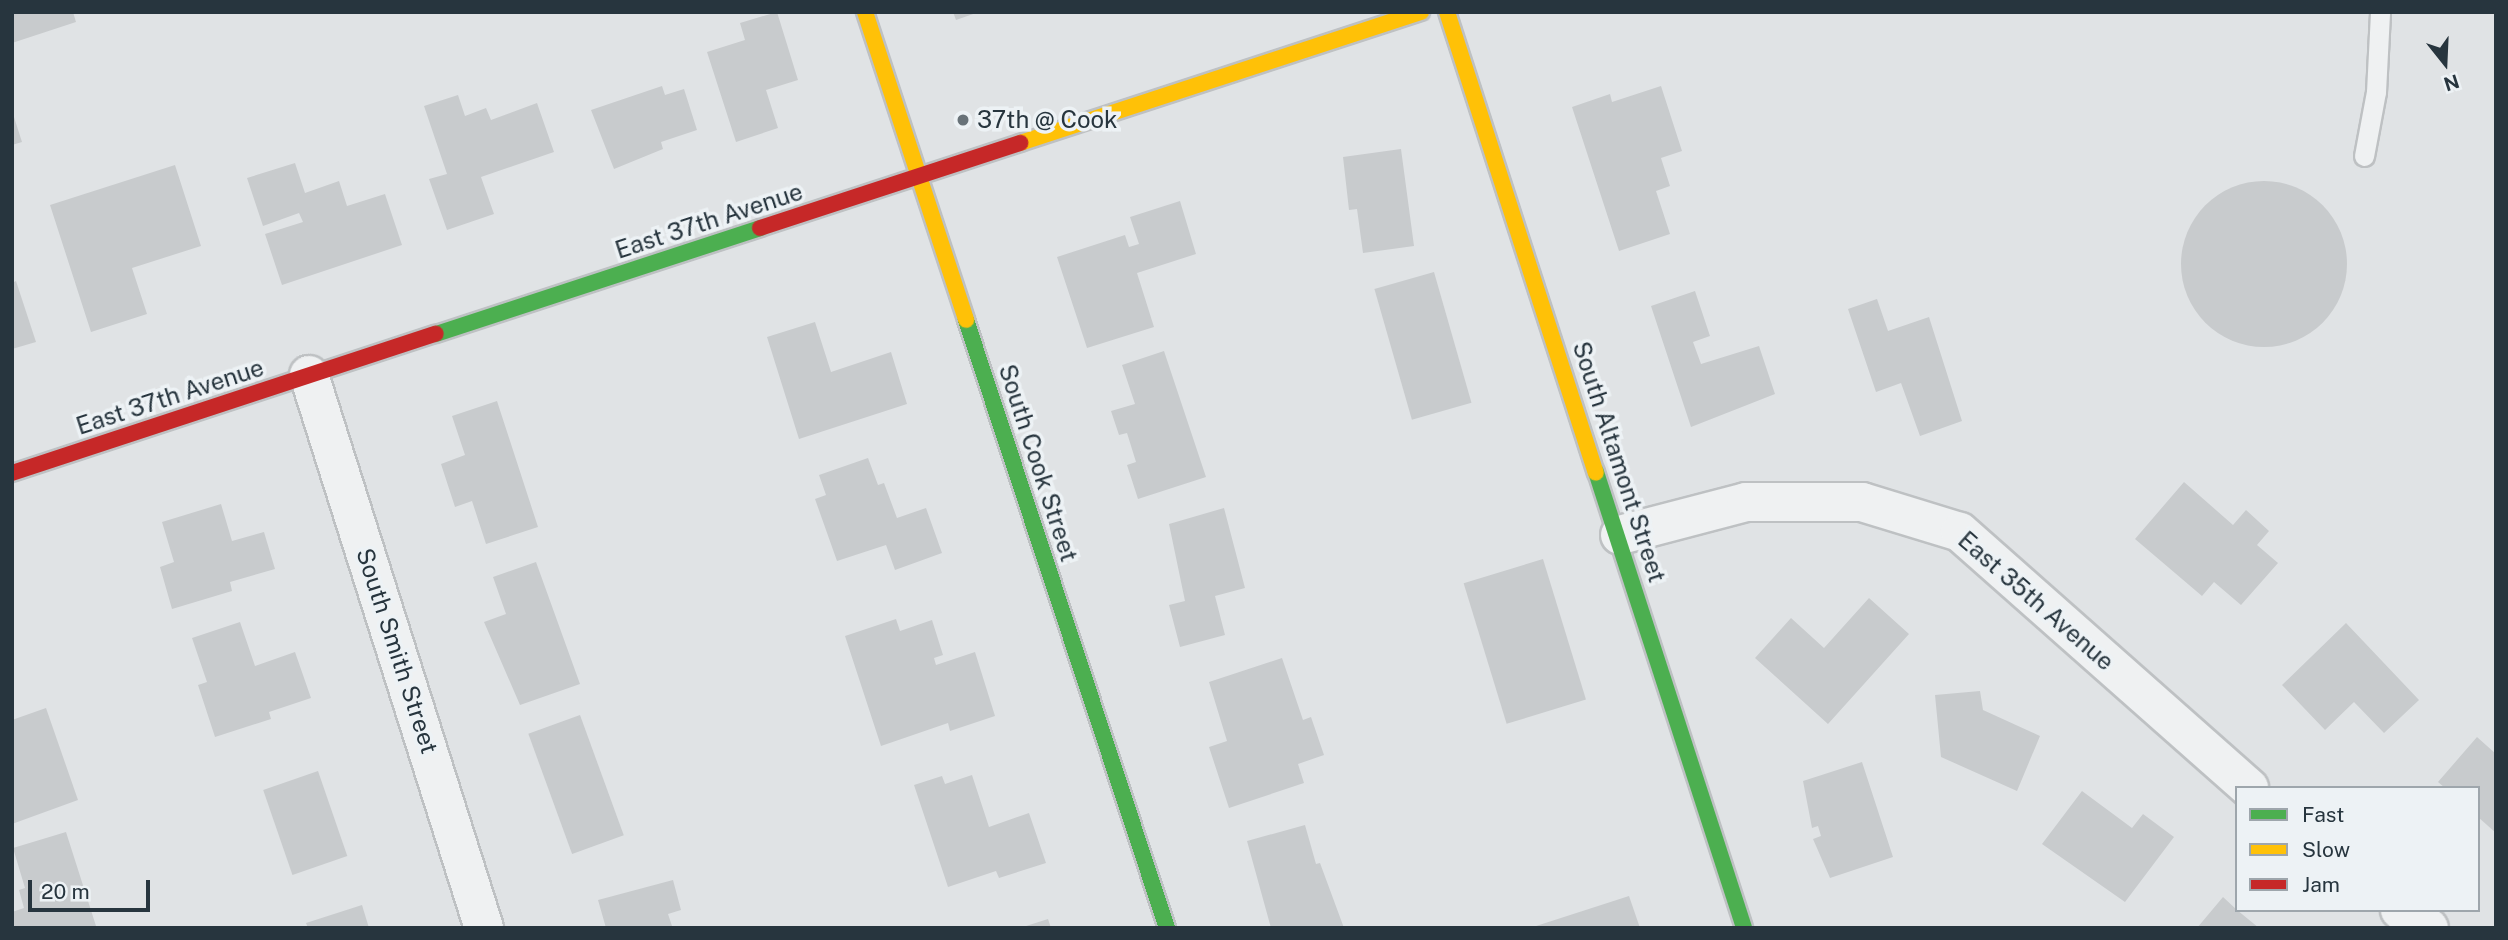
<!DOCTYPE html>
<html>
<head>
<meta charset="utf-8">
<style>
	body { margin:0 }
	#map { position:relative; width:2508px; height:940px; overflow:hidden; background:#e0e3e5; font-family:"Public Sans",sans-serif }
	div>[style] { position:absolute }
	.building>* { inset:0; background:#c8cbcd; transform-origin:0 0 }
	.round { border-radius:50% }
	.roads { filter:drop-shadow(2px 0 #bec1c3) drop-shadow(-2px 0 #bec1c3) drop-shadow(0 2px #bec1c3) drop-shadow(0 -2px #bec1c3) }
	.lane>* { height:19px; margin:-9.5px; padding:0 9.5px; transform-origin:9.5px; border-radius:9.5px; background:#eff1f2 }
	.street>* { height:38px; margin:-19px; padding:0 19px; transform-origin:19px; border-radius:19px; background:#eff1f2 }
	.fast>* { height:16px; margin:-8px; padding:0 8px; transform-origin:8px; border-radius:8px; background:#4caf50 }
	.slow>* { height:16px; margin:-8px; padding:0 8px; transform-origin:8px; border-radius:8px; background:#ffc107 }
	.jam>* { height:16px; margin:-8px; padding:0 8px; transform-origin:8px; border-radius:8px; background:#c62828 }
	.dots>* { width:19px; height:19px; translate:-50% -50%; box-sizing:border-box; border:4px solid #edf2f5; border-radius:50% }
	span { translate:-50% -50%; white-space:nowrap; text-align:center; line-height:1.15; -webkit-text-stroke:7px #edf2f5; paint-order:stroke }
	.poi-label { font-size:24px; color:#27353e }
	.left { translate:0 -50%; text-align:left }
	.street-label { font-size:24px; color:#27353e }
	.frame { position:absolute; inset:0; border:14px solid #27353e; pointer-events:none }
	.legend { position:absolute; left:2235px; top:786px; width:245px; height:126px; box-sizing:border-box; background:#edf2f5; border:2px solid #9ea6ac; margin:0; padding:9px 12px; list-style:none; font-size:21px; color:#27353e }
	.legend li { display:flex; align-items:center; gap:14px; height:35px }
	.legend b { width:35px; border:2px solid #9ea6ac }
	.north { position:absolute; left:2410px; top:28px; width:70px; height:70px; -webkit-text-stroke:5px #edf2f5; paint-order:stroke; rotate:162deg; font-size:19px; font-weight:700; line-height:28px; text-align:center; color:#27353e }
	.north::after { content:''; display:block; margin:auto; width:24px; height:32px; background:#27353e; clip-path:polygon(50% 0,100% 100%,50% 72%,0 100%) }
	.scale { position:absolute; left:28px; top:880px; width:122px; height:32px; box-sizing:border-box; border:4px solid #27353e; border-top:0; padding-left:9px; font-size:21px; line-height:24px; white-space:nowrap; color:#27353e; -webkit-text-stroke:5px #edf2f5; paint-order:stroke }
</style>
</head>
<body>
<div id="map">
	<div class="building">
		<i style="clip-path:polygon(12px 12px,73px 12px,76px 22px,12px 43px)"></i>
		<i style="clip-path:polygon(777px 12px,798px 80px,766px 90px,778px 128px,736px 142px,707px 52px,745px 40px,740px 23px)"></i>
		<i style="clip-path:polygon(953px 12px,976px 12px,976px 13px,956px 20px)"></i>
		<i style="clip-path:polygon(662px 86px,665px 95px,684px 89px,697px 130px,661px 142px,663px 149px,614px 169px,591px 110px)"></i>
		<i style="clip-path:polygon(1661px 86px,1682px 151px,1661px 158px,1670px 186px,1656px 191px,1670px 234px,1619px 251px,1572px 107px,1610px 94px,1612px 102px)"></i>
		<i style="clip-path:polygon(458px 95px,465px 116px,486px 108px,491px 120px,537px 103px,554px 152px,481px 177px,494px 214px,447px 230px,429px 179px,447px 174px,424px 106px)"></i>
		<i style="clip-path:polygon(13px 114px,22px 142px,12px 145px,12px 115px)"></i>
		<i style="clip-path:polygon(1401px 149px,1414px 246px,1363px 253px,1357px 209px,1349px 210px,1343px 157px)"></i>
		<i style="clip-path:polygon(295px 163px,305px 193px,339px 181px,347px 206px,385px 194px,402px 245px,282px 285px,265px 234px,303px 222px,299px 213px,263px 226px,247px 178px)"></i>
		<i style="clip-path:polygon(175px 165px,201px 246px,132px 268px,147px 314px,91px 332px,50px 205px)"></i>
		<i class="round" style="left:2181px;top:181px;width:166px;height:166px"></i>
		<i style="clip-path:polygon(1180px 201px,1196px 254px,1137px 273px,1154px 327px,1087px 348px,1057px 257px,1125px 235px,1129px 247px,1139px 244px,1130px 217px)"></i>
		<i style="left:1434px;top:272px;width:136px;height:62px;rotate:74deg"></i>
		<i style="clip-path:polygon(16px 281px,36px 342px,12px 349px,12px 283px)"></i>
		<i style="clip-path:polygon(1695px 291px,1710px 336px,1693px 342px,1701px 364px,1759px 346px,1775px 394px,1691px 427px,1651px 306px)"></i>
		<i style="clip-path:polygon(1877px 299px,1888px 331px,1929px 317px,1962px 421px,1920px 436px,1901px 383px,1876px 392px,1848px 309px)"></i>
		<i style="clip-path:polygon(815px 322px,831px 372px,891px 352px,907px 404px,799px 439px,767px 337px)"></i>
		<i style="clip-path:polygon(1164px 351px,1206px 477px,1138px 499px,1127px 465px,1136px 462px,1127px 433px,1119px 435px,1111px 411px,1135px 404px,1122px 365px)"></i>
		<i style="clip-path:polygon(497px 401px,538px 527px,486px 544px,472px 501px,455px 507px,441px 464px,465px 455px,452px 416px)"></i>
		<i style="clip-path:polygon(868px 458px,878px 485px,884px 483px,897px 518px,926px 508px,942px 553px,895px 570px,886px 545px,837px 561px,815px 499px,826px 495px,819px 475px)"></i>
		<i style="clip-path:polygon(2184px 482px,2233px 525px,2246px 510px,2269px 531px,2257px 545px,2278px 563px,2241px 605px,2214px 582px,2202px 596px,2135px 539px)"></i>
		<i style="clip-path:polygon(221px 504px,232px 541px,264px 532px,275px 569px,230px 582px,232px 591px,172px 609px,160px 567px,174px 562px,162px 522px)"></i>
		<i style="clip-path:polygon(1224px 508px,1245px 588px,1215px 596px,1225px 635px,1180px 647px,1169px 605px,1185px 601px,1169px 524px)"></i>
		<i style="left:1543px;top:559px;width:147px;height:83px;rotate:73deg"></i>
		<i style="clip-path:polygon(536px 562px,580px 684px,520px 705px,484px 622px,506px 614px,493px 577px)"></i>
		<i style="clip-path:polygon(1869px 598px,1909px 634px,1828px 724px,1755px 658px,1791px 618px,1824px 648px)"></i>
		<i style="clip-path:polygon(896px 619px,900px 631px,932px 620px,943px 655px,934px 658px,936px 665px,975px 652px,995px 716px,950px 731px,948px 723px,881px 746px,845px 636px)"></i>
		<i style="clip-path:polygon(240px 622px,255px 666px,295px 652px,311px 698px,269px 712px,271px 719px,215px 737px,198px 685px,207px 682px,192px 638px)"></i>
		<i style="clip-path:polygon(2346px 623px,2419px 700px,2384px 733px,2354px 702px,2325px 730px,2282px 685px)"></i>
		<i style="clip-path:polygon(1282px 658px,1303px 720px,1311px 717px,1324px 755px,1298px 764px,1304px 783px,1229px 808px,1209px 747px,1227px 741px,1209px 682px)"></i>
		<i style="clip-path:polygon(1980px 691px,1983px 710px,2040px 736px,2017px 791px,1941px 757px,1935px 695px)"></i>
		<i style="clip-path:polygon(46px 708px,78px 800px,12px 824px,12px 720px)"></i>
		<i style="left:580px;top:715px;width:128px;height:55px;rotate:70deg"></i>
		<i style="clip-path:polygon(2477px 737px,2496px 754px,2496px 833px,2478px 817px,2478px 788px,2445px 788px,2438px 782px)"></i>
		<i style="clip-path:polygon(1862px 762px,1893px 857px,1830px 878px,1813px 839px,1821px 836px,1818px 826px,1812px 828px,1803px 781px)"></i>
		<i style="left:318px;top:771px;width:90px;height:58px;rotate:71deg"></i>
		<i style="clip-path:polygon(972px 775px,989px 827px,1029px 813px,1046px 863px,999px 878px,996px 871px,948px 887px,914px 785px,942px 776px,945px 784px)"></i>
		<i style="clip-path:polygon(2082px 791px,2132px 828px,2143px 814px,2174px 837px,2125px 902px,2042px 844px)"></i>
		<i style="clip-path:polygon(1305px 825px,1316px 864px,1320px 863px,1344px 928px,1271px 928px,1247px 841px)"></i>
		<i style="clip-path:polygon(66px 832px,96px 926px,12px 928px,12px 912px,24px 908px,19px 890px,25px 888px,13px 848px)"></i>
		<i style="clip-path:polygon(673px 880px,681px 910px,668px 914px,672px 926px,606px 928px,598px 900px)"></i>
		<i style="clip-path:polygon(1629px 896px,1640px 928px,1533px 928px,1533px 927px)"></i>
		<i style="clip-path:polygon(2223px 897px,2237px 910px,2259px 928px,2197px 928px)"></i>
		<i style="clip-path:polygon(362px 905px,369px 928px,308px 928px,306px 923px)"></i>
		<i style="clip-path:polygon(1048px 919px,1051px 928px,1023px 928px,1023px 927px)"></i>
	</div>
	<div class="roads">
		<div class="lane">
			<i style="left:2364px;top:156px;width:65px;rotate:-79.4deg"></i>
			<i style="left:2376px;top:92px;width:80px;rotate:-87.1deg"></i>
		</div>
		<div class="street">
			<i style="left:309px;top:375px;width:580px;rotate:72.44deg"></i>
			<i style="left:1620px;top:535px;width:130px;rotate:-14.7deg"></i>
			<i style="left:1746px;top:502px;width:116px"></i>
			<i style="left:1862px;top:502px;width:102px;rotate:17deg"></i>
			<i style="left:1960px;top:532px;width:386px;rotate:41.5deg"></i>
			<i style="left:2400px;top:910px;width:34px;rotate:32deg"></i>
		</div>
		<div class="fast">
			<i style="left:966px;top:320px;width:640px;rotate:71.71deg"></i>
			<i style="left:436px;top:334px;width:341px;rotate:-18.1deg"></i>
			<i style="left:1596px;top:472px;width:479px;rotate:72deg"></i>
		</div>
		<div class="slow">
			<i style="left:865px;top:12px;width:324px;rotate:71.8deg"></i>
			<i style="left:1447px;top:12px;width:484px;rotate:72.1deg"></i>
			<i style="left:1020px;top:143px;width:422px;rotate:-18.1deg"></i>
		</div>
		<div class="jam">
			<i style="left:760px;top:228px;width:274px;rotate:-18.1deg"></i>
			<i style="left:12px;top:473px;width:446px;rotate:-18.2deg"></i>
		</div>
	</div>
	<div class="dots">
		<i style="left:963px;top:120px;background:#687278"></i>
	</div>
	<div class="poi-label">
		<span class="left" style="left:977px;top:120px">37th @ Cook</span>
	</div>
	<div class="street-label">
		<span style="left:709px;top:221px;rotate:-18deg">East 37th Avenue</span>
		<span style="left:170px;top:397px;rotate:-18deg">East 37th Avenue</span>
		<span style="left:1619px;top:462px;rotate:72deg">South Altamont Street</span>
		<span style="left:1038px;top:463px;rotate:72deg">South Cook Street</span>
		<span style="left:2036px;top:601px;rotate:41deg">East 35th Avenue</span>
		<span style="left:397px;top:651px;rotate:72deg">South Smith Street</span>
	</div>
	<div class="frame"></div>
	<ul class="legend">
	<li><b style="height:9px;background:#4caf50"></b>Fast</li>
	<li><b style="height:9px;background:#ffc107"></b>Slow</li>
	<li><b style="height:9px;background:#c62828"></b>Jam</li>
	</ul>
	<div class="north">N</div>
	<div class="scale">20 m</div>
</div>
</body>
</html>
